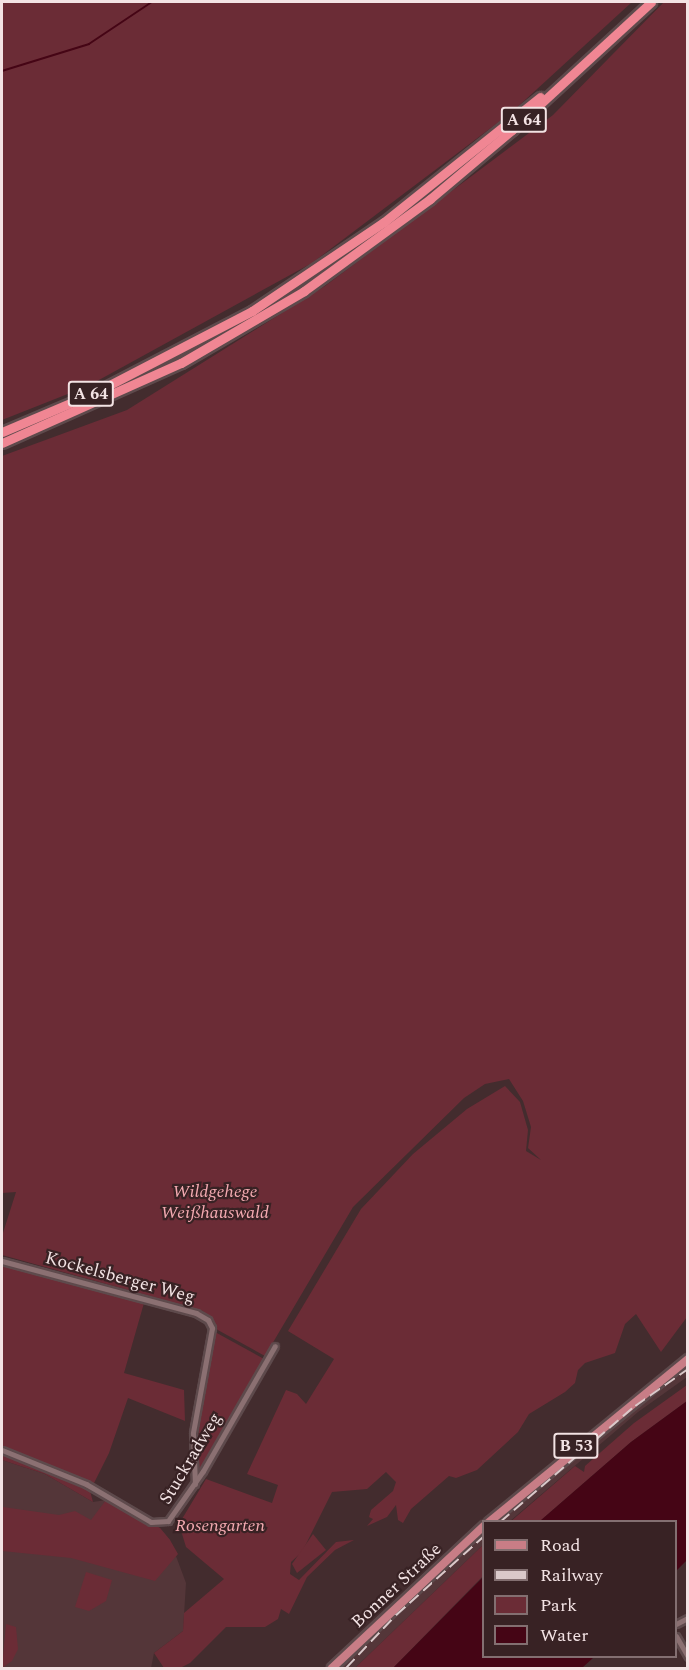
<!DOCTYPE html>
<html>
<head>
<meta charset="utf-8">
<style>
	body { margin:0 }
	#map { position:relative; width:689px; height:1670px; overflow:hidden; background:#432c2e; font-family:Spectral,serif }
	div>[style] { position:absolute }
	.built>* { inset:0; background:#543639 }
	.green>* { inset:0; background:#6b2c36 }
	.water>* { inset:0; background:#450515 }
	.stream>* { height:1.5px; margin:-0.75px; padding:0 0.75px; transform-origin:0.75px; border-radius:0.75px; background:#450515 }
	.roads { filter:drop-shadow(2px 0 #5e4a4c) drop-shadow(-2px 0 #5e4a4c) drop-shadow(0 2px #5e4a4c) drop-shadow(0 -2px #5e4a4c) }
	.street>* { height:5px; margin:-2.5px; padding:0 2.5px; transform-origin:2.5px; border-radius:2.5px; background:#8b7072 }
	.primary>* { height:8px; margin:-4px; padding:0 4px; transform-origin:4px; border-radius:4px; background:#c87d86 }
	.highway>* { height:9px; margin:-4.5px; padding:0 4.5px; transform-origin:4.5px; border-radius:4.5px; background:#f08693 }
	.rail>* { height:1.5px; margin-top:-0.75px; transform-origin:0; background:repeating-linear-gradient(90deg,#dac9ca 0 12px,transparent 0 18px) }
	span { translate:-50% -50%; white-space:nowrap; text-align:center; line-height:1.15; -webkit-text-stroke:4.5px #382224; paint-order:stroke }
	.shield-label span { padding:2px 4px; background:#382224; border:2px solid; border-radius:4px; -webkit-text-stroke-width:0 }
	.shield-label { font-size:16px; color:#f3e3e4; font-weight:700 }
	.park-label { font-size:18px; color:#f4aab1; font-style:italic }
	.street-label { font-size:18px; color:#f3e3e4 }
	.frame { position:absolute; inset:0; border:3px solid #f3e3e4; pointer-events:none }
	.legend { position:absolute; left:482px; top:1520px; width:195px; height:138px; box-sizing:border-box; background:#382224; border:2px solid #836f71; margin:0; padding:8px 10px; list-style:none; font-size:18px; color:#f3e3e4 }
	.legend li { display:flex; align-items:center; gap:12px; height:30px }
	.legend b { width:30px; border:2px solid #836f71 }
</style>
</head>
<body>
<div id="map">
	<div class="built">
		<i style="clip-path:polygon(687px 1365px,687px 1377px,638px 1412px,510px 1521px,496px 1522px,634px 1405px)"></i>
		<i style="clip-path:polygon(2px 1460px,45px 1474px,93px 1502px,106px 1500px,160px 1528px,170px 1540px,186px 1583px,183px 1631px,154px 1653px,151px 1668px,2px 1668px)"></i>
		<i style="clip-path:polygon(483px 1532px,483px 1545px,355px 1668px,339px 1668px)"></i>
	</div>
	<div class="green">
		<i style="clip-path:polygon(2px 2px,632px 2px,512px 112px,312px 263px,88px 386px,2px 420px)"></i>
		<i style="clip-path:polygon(664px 2px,687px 2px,687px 1317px,661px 1352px,636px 1314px,625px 1324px,615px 1353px,585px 1363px,578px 1370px,575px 1383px,565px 1392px,529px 1414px,518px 1432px,477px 1470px,456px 1478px,449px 1476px,411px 1509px,403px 1523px,398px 1520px,396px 1505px,387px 1517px,367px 1526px,373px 1519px,369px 1517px,371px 1510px,393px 1491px,396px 1482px,386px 1472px,367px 1489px,332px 1492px,302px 1552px,291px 1562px,290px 1574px,299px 1580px,336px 1542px,354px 1540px,335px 1550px,307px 1577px,289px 1614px,281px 1609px,278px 1619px,265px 1627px,226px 1627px,190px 1663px,180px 1668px,164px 1668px,154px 1653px,183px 1631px,184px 1613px,224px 1579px,186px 1547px,179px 1524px,206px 1479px,272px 1503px,278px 1485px,247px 1474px,286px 1390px,297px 1394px,306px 1404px,334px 1359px,288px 1331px,361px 1209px,413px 1154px,467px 1109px,505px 1086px,520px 1102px,528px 1130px,526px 1151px,541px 1160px,528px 1148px,531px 1127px,523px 1101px,509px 1079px,485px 1084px,464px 1098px,353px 1207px,265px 1356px,216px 1329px,203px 1311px,2px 1255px,2px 1236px,16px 1192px,2px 1193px,2px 456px,127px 410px,325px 286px,553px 115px)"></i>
		<i style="clip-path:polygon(2px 1265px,144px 1303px,124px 1373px,184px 1390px,185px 1421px,128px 1398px,109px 1453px,90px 1491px,93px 1502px,45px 1474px,2px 1460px)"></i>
		<i style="clip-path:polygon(215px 1332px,264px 1359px,196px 1475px,201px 1394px)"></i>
		<i style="clip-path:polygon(687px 1385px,687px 1401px,631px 1442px,540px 1521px,510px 1522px,575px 1466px,584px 1472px,585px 1466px,634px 1423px)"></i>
		<i style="clip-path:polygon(106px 1500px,160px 1528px,170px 1540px,178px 1554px,155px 1581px,71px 1558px,2px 1551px,3px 1507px,59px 1515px,75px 1511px,91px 1520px)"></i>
		<i style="clip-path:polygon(313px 1534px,326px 1550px,297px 1573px,292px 1564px)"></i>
		<i style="clip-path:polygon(483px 1545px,483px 1576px,393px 1668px,355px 1668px)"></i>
		<i style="clip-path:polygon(86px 1572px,112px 1580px,106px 1601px,89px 1611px,75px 1607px)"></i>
		<i style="clip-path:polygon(6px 1624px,16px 1627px,18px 1649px,12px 1661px,2px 1668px)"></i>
	</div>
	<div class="water">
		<i style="clip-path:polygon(687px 1401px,687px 1560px,676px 1571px,676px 1522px,540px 1521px,631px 1442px)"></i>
		<i style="clip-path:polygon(483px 1577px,484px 1656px,594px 1657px,582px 1668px,393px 1668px)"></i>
	</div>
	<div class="stream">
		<i style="left:2px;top:71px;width:91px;rotate:-17.2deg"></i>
		<i style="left:89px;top:44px;width:76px;rotate:-33.7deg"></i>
	</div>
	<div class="roads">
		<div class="street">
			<i style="left:2px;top:1261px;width:201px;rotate:15deg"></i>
			<i style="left:196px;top:1313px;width:14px;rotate:30deg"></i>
			<i style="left:208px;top:1320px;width:9px;rotate:63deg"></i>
			<i style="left:212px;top:1328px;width:107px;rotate:100.3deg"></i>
			<i style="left:193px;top:1433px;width:51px;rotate:87.8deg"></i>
			<i style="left:2px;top:1450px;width:91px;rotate:22deg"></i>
			<i style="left:86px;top:1484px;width:75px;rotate:30.3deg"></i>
			<i style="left:151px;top:1522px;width:17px;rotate:-3deg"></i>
			<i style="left:168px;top:1521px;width:61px;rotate:-55deg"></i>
			<i style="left:203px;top:1471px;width:144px;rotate:-60.1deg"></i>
			<i style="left:676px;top:1624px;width:13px;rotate:-27deg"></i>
			<i style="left:676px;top:1636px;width:24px;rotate:60deg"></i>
		</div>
		<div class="primary">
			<i style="left:489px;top:1522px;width:257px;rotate:-39.3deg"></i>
			<i style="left:332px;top:1668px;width:208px;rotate:-43.1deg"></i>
		</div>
		<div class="highway">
			<i style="left:2px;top:432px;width:100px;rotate:-23deg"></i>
			<i style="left:94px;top:393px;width:178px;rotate:-27.4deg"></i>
			<i style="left:252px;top:311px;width:159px;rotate:-34deg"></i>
			<i style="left:384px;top:222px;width:200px;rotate:-38.7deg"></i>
			<i style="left:2px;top:443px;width:196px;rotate:-24.1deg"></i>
			<i style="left:181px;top:363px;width:143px;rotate:-30.3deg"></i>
			<i style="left:304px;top:291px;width:156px;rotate:-36.1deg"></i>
			<i style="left:430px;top:199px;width:107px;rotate:-40.1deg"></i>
			<i style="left:512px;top:130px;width:189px;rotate:-42.6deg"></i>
		</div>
	</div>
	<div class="rail">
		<i style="left:500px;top:1522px;width:178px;rotate:-40.7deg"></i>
		<i style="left:635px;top:1406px;width:65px;rotate:-34.9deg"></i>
		<i style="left:346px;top:1668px;width:73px;rotate:-46.7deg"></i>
		<i style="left:396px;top:1615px;width:118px;rotate:-41.9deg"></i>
	</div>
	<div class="shield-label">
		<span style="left:524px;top:120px">A 64</span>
		<span style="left:91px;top:394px">A 64</span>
		<span style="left:576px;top:1446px">B 53</span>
	</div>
	<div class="park-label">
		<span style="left:215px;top:1203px">Wildgehege<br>Weißhauswald</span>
		<span style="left:220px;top:1526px">Rosengarten</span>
	</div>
	<div class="street-label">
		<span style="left:120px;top:1278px;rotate:15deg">Kockelsberger Weg</span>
		<span style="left:191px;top:1459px;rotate:-59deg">Stuckradweg</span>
		<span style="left:397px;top:1586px;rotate:-43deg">Bonner Straße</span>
	</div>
	<div class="frame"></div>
	<ul class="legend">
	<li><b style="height:8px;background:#c87d86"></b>Road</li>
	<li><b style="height:8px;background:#dac9ca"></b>Railway</li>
	<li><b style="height:16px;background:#6b2c36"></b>Park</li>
	<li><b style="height:16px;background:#450515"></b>Water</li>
	</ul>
</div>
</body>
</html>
